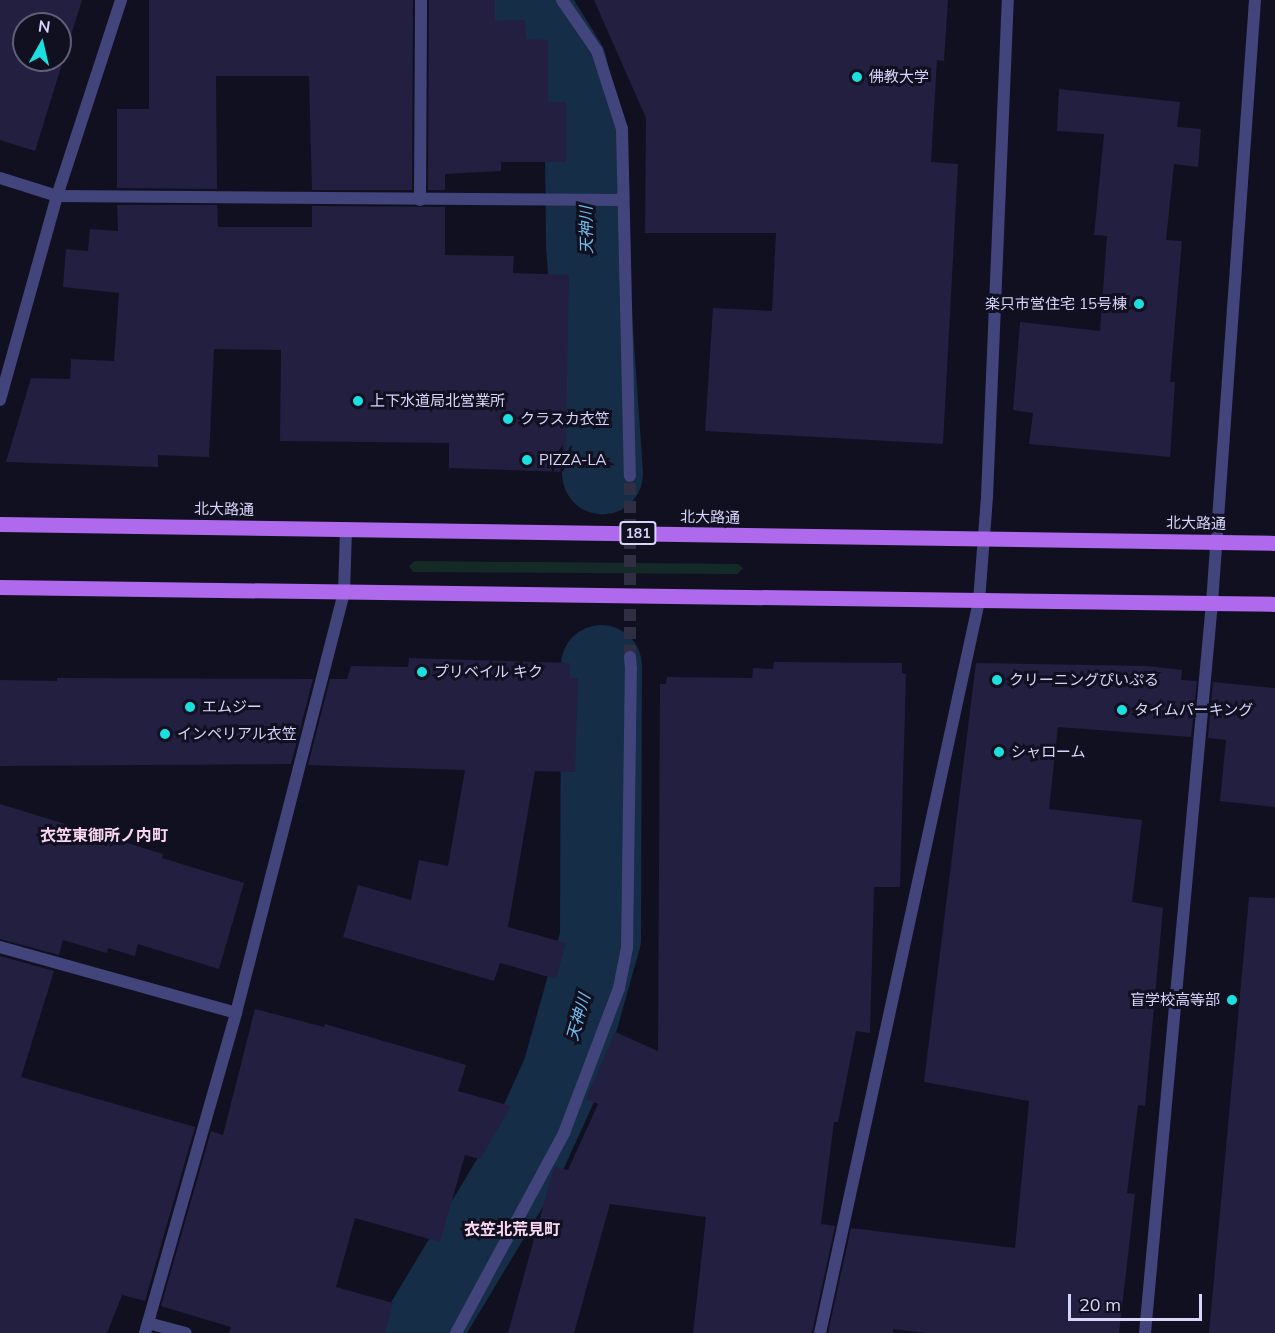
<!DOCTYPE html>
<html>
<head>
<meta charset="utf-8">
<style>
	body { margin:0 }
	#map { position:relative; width:1275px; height:1333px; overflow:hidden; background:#111021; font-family:Mulish,"Noto Sans JP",sans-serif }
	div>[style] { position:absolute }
	.green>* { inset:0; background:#142a27 }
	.river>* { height:81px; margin:-40.5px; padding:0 40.5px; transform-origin:40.5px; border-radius:40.5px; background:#152d46 }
	.building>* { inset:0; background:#221f40 }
	.street-tunnel>* { height:12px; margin-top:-6px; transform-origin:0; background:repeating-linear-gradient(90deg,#2f2e42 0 12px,transparent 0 18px) }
	.lane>* { height:12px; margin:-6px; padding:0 6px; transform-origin:6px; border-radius:6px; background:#41457b }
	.street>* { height:12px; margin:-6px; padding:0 6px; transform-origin:6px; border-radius:6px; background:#41457b }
	.primary>* { height:15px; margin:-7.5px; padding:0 7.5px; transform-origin:7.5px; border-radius:7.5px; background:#ae69ed }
	.dots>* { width:16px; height:16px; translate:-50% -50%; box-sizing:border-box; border:3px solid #111021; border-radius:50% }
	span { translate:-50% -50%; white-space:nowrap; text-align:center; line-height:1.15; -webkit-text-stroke:6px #111021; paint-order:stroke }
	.shield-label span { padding:2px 4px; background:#111021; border:2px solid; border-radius:4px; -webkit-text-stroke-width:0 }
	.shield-label { font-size:14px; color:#d6d5fa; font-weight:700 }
	.poi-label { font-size:15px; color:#d6d5fa }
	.left { translate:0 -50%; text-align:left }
	.right { translate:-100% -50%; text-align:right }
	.street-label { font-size:15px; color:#d6d5fa }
	.water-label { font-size:16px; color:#70c1ee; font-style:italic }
	.neighbourhood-label { font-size:16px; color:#fad7f1; font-weight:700 }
	.north { position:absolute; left:12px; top:12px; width:60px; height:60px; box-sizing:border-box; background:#111021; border:2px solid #605f78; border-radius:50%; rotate:8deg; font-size:16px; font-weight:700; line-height:24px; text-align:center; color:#d6d5fa }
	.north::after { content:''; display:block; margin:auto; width:21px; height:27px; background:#1be0df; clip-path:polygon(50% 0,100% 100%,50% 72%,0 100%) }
	.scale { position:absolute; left:1068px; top:1294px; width:134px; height:27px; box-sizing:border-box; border:3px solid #d6d5fa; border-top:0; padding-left:8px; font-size:18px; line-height:21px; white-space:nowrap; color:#d6d5fa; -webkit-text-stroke:4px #111021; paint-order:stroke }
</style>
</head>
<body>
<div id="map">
	<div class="green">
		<i style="clip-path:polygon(415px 561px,738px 564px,743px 568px,737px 574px,413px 572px,409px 566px)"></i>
	</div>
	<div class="river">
		<i style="left:526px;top:0;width:75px;rotate:58deg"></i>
		<i style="left:566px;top:64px;width:87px;rotate:77.4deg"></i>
		<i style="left:585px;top:149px;width:95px;rotate:89.4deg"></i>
		<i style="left:586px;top:244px;width:230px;rotate:86deg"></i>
		<i style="left:419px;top:1333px;width:198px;rotate:-59deg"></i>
		<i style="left:521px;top:1163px;width:99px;rotate:-65.5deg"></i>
		<i style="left:562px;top:1073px;width:140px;rotate:-74.3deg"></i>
		<i style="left:600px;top:938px;width:273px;rotate:-89.8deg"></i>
	</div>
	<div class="building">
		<i style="clip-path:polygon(evenodd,0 0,82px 0,35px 151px,0 140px,0 0,24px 24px,60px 24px,60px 60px,24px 60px,24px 24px)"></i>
		<i style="clip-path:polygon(149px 0,413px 0,412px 190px,312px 190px,309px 76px,216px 76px,217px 189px,117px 188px,117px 109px,149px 109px)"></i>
		<i style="clip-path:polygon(429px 0,495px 0,495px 21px,525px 20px,526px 39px,548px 40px,548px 102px,566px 102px,566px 162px,501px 162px,501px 171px,445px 174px,445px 190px,428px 190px)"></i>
		<i style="clip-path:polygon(594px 0,948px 0,944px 61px,937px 60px,931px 162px,958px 164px,943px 444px,705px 431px,713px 308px,772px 311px,776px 233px,645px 233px,646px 118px)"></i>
		<i style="clip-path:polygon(1059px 89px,1180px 102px,1177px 127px,1201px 129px,1198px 167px,1174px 164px,1166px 240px,1182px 241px,1170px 382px,1175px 382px,1170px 457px,1029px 444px,1033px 413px,1013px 410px,1020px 322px,1100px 331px,1107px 236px,1094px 235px,1104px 134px,1057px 131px)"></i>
		<i style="clip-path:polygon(117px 205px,217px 205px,218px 227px,312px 227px,312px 206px,445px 207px,445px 255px,514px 256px,513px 273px,569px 275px,565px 472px,449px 468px,449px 443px,280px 441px,281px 350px,214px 349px,209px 457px,158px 455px,158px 467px,6px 462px,31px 378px,70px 379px,71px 359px,114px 361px,119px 293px,63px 287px,66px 249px,88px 251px,90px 229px,118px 231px)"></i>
		<i style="clip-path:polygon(409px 658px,570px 663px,570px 678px,578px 678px,575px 772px,535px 771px,508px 927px,566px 943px,556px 979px,500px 963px,494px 981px,343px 937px,358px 885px,411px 900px,419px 860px,448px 866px,465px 770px,308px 765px,330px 679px,347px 679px,351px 666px,408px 667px)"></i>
		<i style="clip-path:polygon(774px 662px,902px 663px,902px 673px,906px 674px,900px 887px,874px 887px,870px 1033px,856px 1031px,838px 1122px,834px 1122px,821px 1224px,835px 1226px,812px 1333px,693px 1333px,706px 1217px,610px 1204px,574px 1333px,508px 1333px,553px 1171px,555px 1167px,568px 1170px,598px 1104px,586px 1099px,615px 1032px,658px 1051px,660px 684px,666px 684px,667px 677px,752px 678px,753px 668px,773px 669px)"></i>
		<i style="clip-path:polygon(976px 663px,1147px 666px,1182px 670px,1181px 680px,1197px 681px,1191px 737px,1058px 727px,1049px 809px,1142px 820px,1132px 902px,1163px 908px,1145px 1106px,1138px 1105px,1127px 1193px,1135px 1194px,1119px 1333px,926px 1333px,893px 1329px,893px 1333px,828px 1333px,851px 1228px,1015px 1248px,1029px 1101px,924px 1082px)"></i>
		<i style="clip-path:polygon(57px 678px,313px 679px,291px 764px,0 766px,0 680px,57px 681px)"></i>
		<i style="clip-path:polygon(1213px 682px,1275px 688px,1275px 807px,1220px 801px,1226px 740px,1208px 738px)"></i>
		<i style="clip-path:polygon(0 804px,163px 854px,162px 858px,244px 883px,219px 969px,138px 944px,135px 956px,108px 948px,107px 953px,63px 940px,59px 955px,0 939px)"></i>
		<i style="clip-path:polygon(1249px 897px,1275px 898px,1275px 1333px,1209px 1333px)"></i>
		<i style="clip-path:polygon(0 956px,54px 971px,21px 1077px,195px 1127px,145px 1301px,122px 1295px,107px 1333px,0 1333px)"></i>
		<i style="clip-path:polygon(255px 1009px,324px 1027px,325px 1024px,466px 1065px,458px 1091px,511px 1106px,480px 1159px,465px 1155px,440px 1242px,355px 1218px,336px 1287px,393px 1303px,385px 1333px,229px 1333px,231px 1327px,161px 1306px,211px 1131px,223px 1135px)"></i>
	</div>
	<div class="street-tunnel">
		<i style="left:630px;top:657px;width:181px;rotate:-90deg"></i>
	</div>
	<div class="lane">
		<i style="left:562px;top:0;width:62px;rotate:55.5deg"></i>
		<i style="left:597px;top:51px;width:82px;rotate:72.2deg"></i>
		<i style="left:622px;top:129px;width:347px;rotate:88.7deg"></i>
		<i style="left:420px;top:200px;width:200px;rotate:-89.7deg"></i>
		<i style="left:148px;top:1323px;width:39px;rotate:15deg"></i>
		<i style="left:456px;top:1333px;width:227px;rotate:-61.6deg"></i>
		<i style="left:564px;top:1133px;width:155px;rotate:-69.2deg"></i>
		<i style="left:619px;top:988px;width:41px;rotate:-78.7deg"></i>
		<i style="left:627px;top:948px;width:279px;rotate:-89.2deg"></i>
	</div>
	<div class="street">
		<i style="left:0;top:178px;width:60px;rotate:17.5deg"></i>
		<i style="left:57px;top:196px;width:565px;rotate:0.41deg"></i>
		<i style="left:0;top:400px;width:212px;rotate:-74.4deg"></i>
		<i style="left:57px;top:196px;width:206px;rotate:-71.9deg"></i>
		<i style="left:630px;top:657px;width:12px;rotate:85deg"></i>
		<i style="left:0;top:947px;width:245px;rotate:15.6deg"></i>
		<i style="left:145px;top:1333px;width:333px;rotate:-74.1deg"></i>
		<i style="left:236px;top:1013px;width:434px;rotate:-75.6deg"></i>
		<i style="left:344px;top:593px;width:65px;rotate:-88.2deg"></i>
		<i style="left:820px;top:1333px;width:749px;rotate:-77.74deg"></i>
		<i style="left:979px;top:601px;width:105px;rotate:-85.6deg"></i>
		<i style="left:987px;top:496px;width:496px;rotate:-87.6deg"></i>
		<i style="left:1145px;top:1333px;width:733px;rotate:-84.76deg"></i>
		<i style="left:1212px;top:603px;width:605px;rotate:-85.92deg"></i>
	</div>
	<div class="primary">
		<i style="left:0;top:524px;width:1275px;rotate:0.85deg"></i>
		<i style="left:0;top:587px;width:1275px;rotate:0.76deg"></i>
	</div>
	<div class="dots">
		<i style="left:857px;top:77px;background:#1be0df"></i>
		<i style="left:1139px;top:304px;background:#1be0df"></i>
		<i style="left:358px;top:401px;background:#1be0df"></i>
		<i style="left:508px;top:419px;background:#1be0df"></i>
		<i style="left:527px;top:460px;background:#1be0df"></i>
		<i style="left:422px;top:672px;background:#1be0df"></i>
		<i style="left:997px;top:680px;background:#1be0df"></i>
		<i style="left:190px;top:707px;background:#1be0df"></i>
		<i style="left:1122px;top:710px;background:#1be0df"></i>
		<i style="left:165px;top:734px;background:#1be0df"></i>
		<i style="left:999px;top:752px;background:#1be0df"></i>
		<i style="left:1232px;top:1000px;background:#1be0df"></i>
	</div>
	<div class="shield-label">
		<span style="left:638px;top:533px">181</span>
	</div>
	<div class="poi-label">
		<span class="left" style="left:869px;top:77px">佛教大学</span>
		<span class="right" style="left:1127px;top:304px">楽只市営住宅 15号棟</span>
		<span class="left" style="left:370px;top:401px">上下水道局北営業所</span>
		<span class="left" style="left:520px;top:419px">クラスカ衣笠</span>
		<span class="left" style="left:539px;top:460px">PIZZA-LA</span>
		<span class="left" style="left:434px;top:672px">プリベイル キク</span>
		<span class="left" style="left:1009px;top:680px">クリーニングぴいぷる</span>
		<span class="left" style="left:202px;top:707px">エムジー</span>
		<span class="left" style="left:1134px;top:710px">タイムパーキング</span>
		<span class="left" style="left:177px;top:734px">インペリアル衣笠</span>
		<span class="left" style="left:1011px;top:752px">シャローム</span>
		<span class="right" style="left:1220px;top:1000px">盲学校高等部</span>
	</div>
	<div class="street-label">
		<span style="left:224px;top:509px;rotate:1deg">北大路通</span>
		<span style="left:710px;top:517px;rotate:1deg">北大路通</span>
		<span style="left:1196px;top:523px;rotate:1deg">北大路通</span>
	</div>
	<div class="water-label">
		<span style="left:586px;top:230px;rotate:-91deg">天神川</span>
		<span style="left:578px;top:1017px;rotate:-74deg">天神川</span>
	</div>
	<div class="neighbourhood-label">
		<span style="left:104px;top:835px">衣笠東御所ノ内町</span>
		<span style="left:512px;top:1229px">衣笠北荒見町</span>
	</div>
	<div class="north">N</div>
	<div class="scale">20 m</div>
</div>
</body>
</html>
